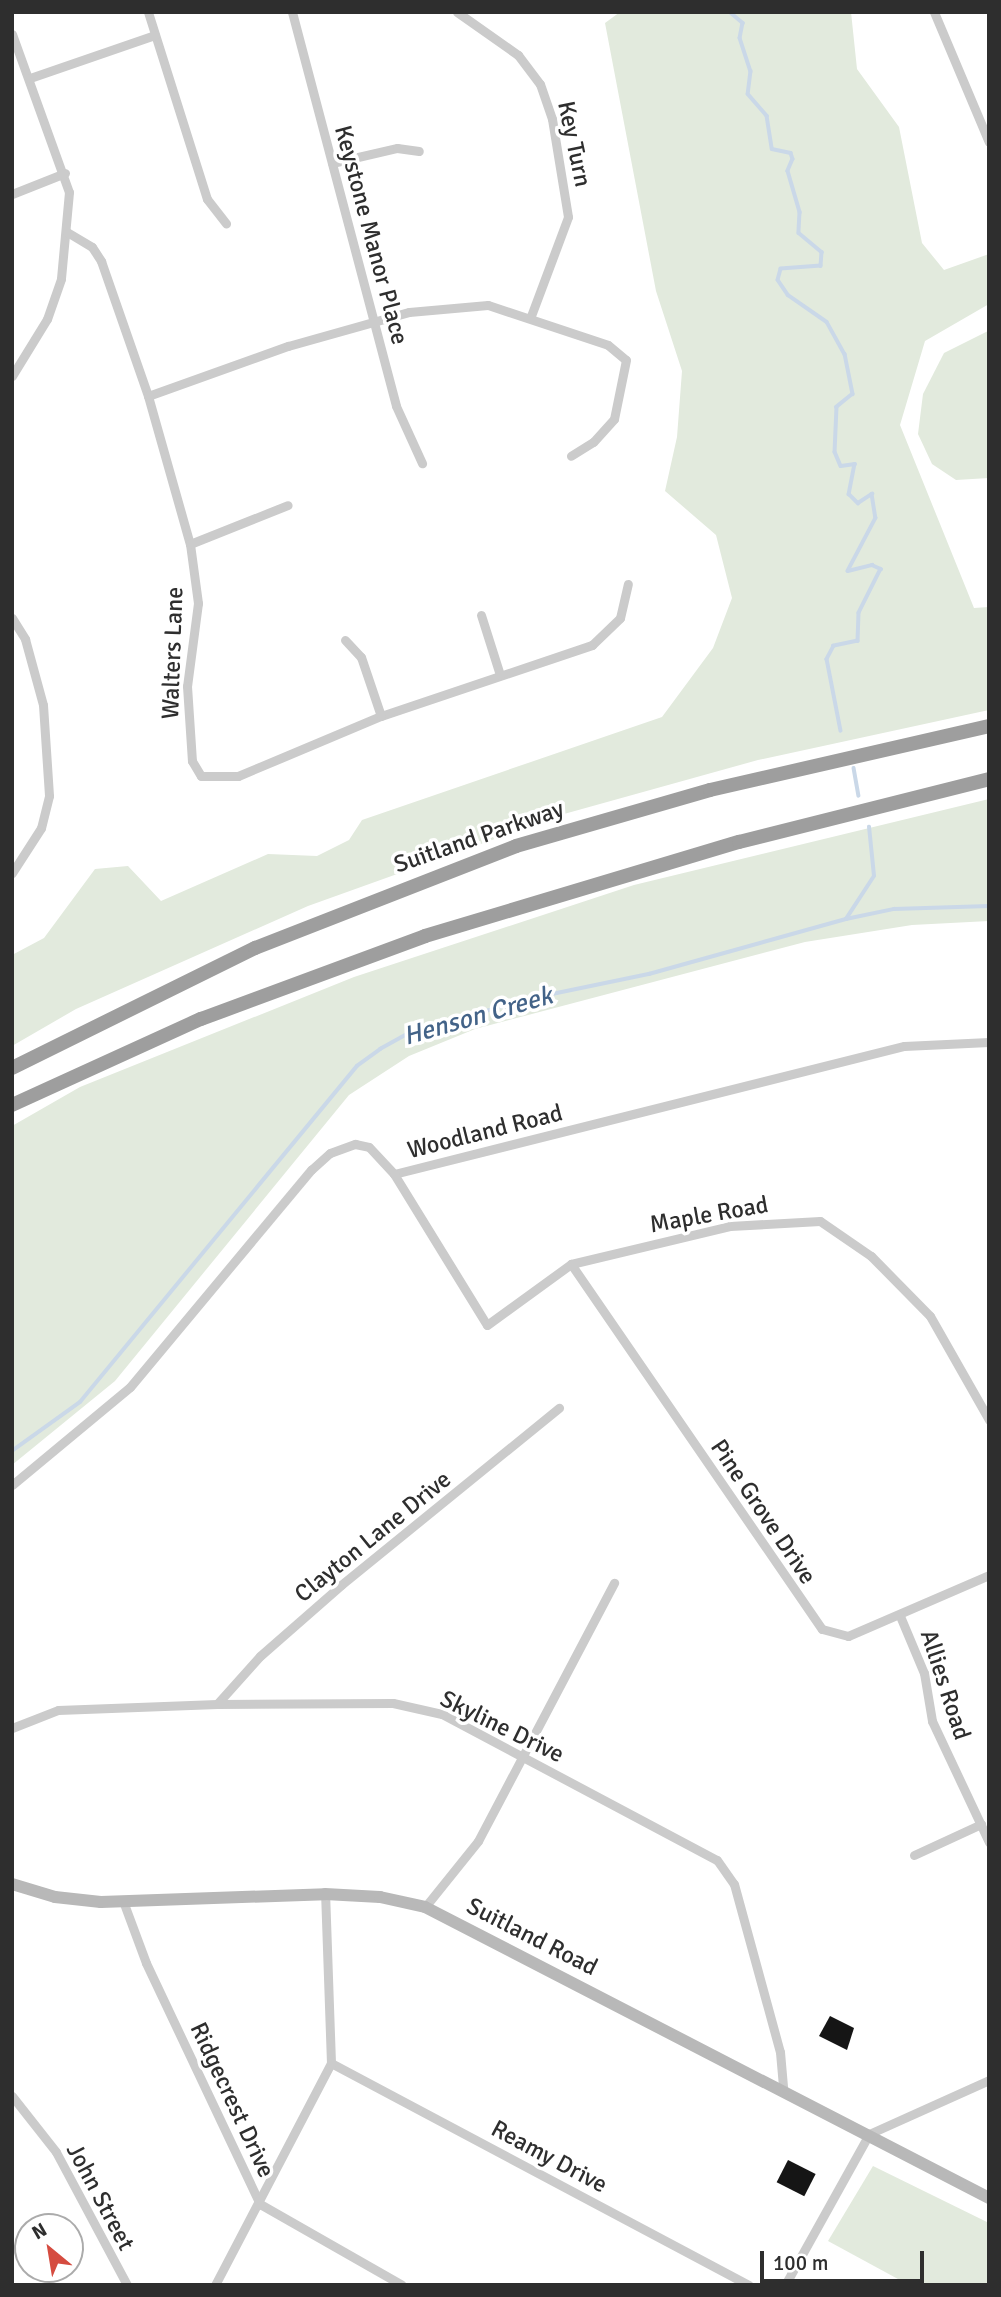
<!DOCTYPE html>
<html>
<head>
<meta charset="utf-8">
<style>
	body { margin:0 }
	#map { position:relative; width:1001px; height:2297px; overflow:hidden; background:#fff; font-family:Signika,sans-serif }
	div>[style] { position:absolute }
	.green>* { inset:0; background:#e2eadd }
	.stream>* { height:3.5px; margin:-1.75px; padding:0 1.75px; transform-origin:1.75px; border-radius:1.75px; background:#cad8e8 }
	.building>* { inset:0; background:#151515; transform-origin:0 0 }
	.minor>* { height:9px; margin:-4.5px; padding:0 4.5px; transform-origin:4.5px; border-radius:4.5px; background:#cbcbcb }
	.secondary>* { height:12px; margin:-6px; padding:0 6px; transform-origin:6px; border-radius:6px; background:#b8b8b8 }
	.trunk>* { height:14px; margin:-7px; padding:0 7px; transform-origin:7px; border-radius:7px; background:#9e9e9e }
	span { translate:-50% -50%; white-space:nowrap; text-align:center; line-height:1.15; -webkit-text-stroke:7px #fff; paint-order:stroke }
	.street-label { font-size:24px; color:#2e2e2e }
	.water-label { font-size:26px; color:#436388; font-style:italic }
	.frame { position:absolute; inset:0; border:14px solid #2e2e2e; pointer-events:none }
	.north { position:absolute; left:14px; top:2213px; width:70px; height:70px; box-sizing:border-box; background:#fff; border:2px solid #ababab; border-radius:50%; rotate:330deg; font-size:19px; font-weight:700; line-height:28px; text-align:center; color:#2e2e2e }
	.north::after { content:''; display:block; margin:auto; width:24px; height:32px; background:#d54c40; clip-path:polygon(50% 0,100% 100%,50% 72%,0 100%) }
	.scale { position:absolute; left:760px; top:2251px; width:164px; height:32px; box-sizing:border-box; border:4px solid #2e2e2e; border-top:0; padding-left:9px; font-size:21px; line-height:24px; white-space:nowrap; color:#2e2e2e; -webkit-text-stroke:5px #fff; paint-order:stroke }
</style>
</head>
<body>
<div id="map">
	<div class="green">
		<i style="clip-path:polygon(620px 12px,851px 12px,857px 69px,899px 127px,922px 243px,944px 270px,989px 254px,989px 304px,925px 341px,900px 425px,974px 608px,989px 607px,989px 710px,758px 760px,564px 814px,308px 906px,76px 1009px,12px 1046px,12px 955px,44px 938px,95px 869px,128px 866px,161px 901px,268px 854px,317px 856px,349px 840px,362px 820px,662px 717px,713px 648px,732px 598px,716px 535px,665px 491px,677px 437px,682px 371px,656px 291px,605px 23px)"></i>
		<i style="clip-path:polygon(988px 331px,989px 478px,956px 480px,932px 464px,918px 434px,923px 394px,944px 353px)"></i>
		<i style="clip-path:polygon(989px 799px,989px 921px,912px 925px,805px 942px,475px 1029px,409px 1056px,349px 1095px,115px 1381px,12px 1465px,12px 1126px,80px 1087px,354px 977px,634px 885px)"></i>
		<i style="clip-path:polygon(873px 2166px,989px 2223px,989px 2285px,909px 2285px,828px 2241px)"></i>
	</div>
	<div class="stream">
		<i style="left:730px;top:12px;width:17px;rotate:40deg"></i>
		<i style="left:743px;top:23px;width:15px;rotate:101deg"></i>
		<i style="left:740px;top:38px;width:35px;rotate:72deg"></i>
		<i style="left:751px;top:71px;width:23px;rotate:97deg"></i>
		<i style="left:748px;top:94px;width:29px;rotate:49deg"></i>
		<i style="left:767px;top:116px;width:33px;rotate:81deg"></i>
		<i style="left:772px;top:149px;width:19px;rotate:12deg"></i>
		<i style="left:791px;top:153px;width:6px;rotate:72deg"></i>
		<i style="left:793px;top:159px;width:13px;rotate:113deg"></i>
		<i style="left:788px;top:171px;width:43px;rotate:73.7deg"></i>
		<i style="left:800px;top:212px;width:21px;rotate:93deg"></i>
		<i style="left:799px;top:233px;width:30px;rotate:40deg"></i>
		<i style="left:822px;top:252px;width:14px;rotate:94deg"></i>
		<i style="left:821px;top:266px;width:40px;rotate:175.7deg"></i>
		<i style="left:781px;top:269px;width:11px;rotate:105deg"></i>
		<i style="left:778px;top:280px;width:18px;rotate:56deg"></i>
		<i style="left:788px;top:295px;width:47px;rotate:34.7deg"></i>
		<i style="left:827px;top:322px;width:37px;rotate:61deg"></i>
		<i style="left:845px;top:354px;width:41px;rotate:78.7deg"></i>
		<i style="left:853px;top:394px;width:21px;rotate:141deg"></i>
		<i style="left:837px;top:407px;width:45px;rotate:92.5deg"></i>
		<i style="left:835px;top:452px;width:15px;rotate:67deg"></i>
		<i style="left:841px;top:466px;width:14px;rotate:-8deg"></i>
		<i style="left:855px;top:464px;width:31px;rotate:101deg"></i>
		<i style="left:849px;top:494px;width:13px;rotate:45deg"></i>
		<i style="left:858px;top:503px;width:17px;rotate:-33deg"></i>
		<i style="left:872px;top:494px;width:24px;rotate:81deg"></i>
		<i style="left:876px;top:518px;width:60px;rotate:117.8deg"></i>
		<i style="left:848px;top:571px;width:25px;rotate:-14deg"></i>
		<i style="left:872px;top:565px;width:10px;rotate:24deg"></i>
		<i style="left:881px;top:569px;width:49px;rotate:116.6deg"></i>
		<i style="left:859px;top:613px;width:28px;rotate:92deg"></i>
		<i style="left:858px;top:641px;width:25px;rotate:168deg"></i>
		<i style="left:834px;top:646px;width:15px;rotate:118deg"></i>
		<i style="left:827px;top:659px;width:73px;rotate:79deg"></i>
		<i style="left:854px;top:768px;width:28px;rotate:80deg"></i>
		<i style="left:846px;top:919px;width:51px;rotate:-56.9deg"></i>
		<i style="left:874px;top:876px;width:49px;rotate:-95.8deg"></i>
		<i style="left:12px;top:1451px;width:84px;rotate:-35.8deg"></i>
		<i style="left:80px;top:1402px;width:435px;rotate:-50.5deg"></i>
		<i style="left:357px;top:1066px;width:29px;rotate:-36deg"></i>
		<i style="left:380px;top:1049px;width:33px;rotate:-29deg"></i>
		<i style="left:409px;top:1033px;width:124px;rotate:-15.9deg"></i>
		<i style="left:528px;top:999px;width:124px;rotate:-11.7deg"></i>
		<i style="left:649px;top:974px;width:205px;rotate:-15.6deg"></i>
		<i style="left:846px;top:919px;width:49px;rotate:-11.8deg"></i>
		<i style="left:894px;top:909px;width:95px;rotate:-1.8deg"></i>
	</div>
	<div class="building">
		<i style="clip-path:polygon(830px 2016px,854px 2028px,847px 2050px,819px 2036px)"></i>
		<i style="left:788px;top:2160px;width:31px;height:25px;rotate:27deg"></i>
	</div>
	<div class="minor">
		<i style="left:148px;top:12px;width:196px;rotate:72.5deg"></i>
		<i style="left:207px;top:199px;width:31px;rotate:52deg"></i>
		<i style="left:292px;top:12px;width:407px;rotate:75.2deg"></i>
		<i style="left:396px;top:406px;width:63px;rotate:65.5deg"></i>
		<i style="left:457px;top:12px;width:75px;rotate:35.2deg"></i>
		<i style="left:518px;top:55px;width:36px;rotate:53deg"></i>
		<i style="left:540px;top:84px;width:37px;rotate:71deg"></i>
		<i style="left:552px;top:119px;width:99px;rotate:80.7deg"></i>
		<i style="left:568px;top:217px;width:106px;rotate:110.5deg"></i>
		<i style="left:934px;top:12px;width:141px;rotate:67.1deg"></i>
		<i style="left:12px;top:34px;width:168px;rotate:70.2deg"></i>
		<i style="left:69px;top:192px;width:87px;rotate:95.3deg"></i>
		<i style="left:61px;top:279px;width:42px;rotate:109.3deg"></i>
		<i style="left:47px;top:319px;width:67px;rotate:121.6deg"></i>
		<i style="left:30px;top:78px;width:132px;rotate:-19deg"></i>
		<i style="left:332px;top:163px;width:67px;rotate:-13deg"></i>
		<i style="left:397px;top:148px;width:22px;rotate:8deg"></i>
		<i style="left:12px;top:194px;width:57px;rotate:-21.6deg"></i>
		<i style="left:67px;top:232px;width:29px;rotate:31deg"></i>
		<i style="left:92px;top:247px;width:17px;rotate:57deg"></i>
		<i style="left:101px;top:261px;width:143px;rotate:70.8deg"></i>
		<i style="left:148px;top:396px;width:154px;rotate:74.2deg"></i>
		<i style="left:190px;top:544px;width:60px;rotate:82.3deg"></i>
		<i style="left:198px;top:603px;width:84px;rotate:97.5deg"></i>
		<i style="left:187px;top:686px;width:75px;rotate:86.2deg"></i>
		<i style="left:192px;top:761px;width:17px;rotate:59deg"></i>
		<i style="left:201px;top:776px;width:37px"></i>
		<i style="left:238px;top:776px;width:155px;rotate:-22.8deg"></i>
		<i style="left:381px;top:716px;width:223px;rotate:-18.6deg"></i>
		<i style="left:592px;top:645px;width:39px;rotate:-44deg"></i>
		<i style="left:620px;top:618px;width:35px;rotate:-77deg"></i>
		<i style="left:148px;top:396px;width:149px;rotate:-19.7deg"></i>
		<i style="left:288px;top:346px;width:126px;rotate:-15.7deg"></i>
		<i style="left:409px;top:312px;width:79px;rotate:-5.1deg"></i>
		<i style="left:488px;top:305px;width:126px;rotate:18.4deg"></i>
		<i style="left:608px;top:345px;width:23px;rotate:40deg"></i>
		<i style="left:626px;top:360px;width:60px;rotate:101.5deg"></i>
		<i style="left:614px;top:419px;width:31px;rotate:132deg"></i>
		<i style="left:593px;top:442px;width:26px;rotate:148deg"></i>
		<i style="left:190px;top:544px;width:105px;rotate:-21.7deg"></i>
		<i style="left:481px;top:615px;width:63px;rotate:72.4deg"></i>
		<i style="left:12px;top:618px;width:25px;rotate:58deg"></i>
		<i style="left:25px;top:639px;width:68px;rotate:74.7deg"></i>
		<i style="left:43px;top:705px;width:91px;rotate:86.2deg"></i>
		<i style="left:49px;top:796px;width:33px;rotate:104deg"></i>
		<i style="left:41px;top:828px;width:54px;rotate:122.8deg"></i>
		<i style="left:345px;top:640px;width:23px;rotate:47deg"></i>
		<i style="left:361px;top:657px;width:62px;rotate:71.3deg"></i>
		<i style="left:394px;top:1174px;width:526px;rotate:-14.09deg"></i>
		<i style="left:904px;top:1046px;width:85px;rotate:-2.7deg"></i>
		<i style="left:571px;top:1264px;width:443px;rotate:55.5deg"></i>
		<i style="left:822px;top:1629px;width:27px;rotate:15deg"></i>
		<i style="left:848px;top:1636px;width:154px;rotate:-23.4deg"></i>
		<i style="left:12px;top:1485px;width:153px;rotate:-39.7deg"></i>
		<i style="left:130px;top:1387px;width:283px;rotate:-50.2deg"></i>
		<i style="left:311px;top:1170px;width:25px;rotate:-42deg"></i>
		<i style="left:330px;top:1153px;width:27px;rotate:-20deg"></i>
		<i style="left:355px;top:1144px;width:14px;rotate:12deg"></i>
		<i style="left:369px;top:1147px;width:37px;rotate:47deg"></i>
		<i style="left:394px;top:1174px;width:177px;rotate:58.4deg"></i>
		<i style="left:487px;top:1325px;width:104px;rotate:-36deg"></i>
		<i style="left:571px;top:1264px;width:163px;rotate:-13.4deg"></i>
		<i style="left:730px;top:1226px;width:90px;rotate:-3.2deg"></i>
		<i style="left:820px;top:1221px;width:62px;rotate:34.5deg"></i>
		<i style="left:871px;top:1256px;width:84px;rotate:45.5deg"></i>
		<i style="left:930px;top:1316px;width:120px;rotate:60.4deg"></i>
		<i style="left:900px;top:1616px;width:62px;rotate:67.2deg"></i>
		<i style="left:924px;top:1673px;width:49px;rotate:80.5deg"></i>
		<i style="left:932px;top:1721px;width:134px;rotate:64.8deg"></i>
		<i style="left:217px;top:1704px;width:64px;rotate:-48.1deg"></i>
		<i style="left:260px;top:1656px;width:108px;rotate:-41.2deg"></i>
		<i style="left:341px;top:1585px;width:281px;rotate:-39.1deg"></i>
		<i style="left:12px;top:1728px;width:49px;rotate:-21.4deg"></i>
		<i style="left:58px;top:1710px;width:159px;rotate:-2.2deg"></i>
		<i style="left:217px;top:1704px;width:176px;rotate:-0.3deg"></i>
		<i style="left:393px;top:1703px;width:50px;rotate:12.7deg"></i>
		<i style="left:442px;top:1714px;width:311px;rotate:28deg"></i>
		<i style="left:717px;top:1860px;width:29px;rotate:55deg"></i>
		<i style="left:734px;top:1884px;width:174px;rotate:74.7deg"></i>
		<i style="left:780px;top:2052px;width:38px;rotate:85deg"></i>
		<i style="left:914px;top:1855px;width:74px;rotate:-24.8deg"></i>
		<i style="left:123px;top:1901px;width:66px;rotate:69.6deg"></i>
		<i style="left:146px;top:1963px;width:267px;rotate:64.7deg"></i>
		<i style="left:260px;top:2204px;width:163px;rotate:29.7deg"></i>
		<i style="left:425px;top:1907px;width:85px;rotate:-51.2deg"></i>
		<i style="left:478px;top:1841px;width:292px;rotate:-62.2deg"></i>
		<i style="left:331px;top:2063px;width:473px;rotate:28deg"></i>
		<i style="left:12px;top:2096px;width:71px;rotate:51.8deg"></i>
		<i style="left:56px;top:2152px;width:151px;rotate:61.9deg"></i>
		<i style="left:215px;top:2285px;width:250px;rotate:-62.4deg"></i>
		<i style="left:331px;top:2063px;width:169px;rotate:-92deg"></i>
		<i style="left:785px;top:2285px;width:173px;rotate:-60.9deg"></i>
		<i style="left:869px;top:2134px;width:132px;rotate:-24.2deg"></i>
	</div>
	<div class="secondary">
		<i style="left:12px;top:1884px;width:45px;rotate:16.8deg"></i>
		<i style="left:55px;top:1897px;width:46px;rotate:6.2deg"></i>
		<i style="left:101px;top:1902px;width:224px;rotate:-2deg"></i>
		<i style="left:325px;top:1894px;width:55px;rotate:3.1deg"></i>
		<i style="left:380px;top:1897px;width:46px;rotate:12.5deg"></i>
		<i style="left:425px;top:1907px;width:635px;rotate:27.29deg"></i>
	</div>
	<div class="trunk">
		<i style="left:12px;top:1068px;width:271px;rotate:-26.3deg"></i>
		<i style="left:255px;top:948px;width:280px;rotate:-21.3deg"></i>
		<i style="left:516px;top:846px;width:202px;rotate:-16.1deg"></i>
		<i style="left:710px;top:790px;width:286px;rotate:-12.9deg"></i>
		<i style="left:12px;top:1105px;width:208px;rotate:-24.5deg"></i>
		<i style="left:201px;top:1019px;width:239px;rotate:-20.3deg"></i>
		<i style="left:425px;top:936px;width:328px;rotate:-16.7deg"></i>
		<i style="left:739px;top:842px;width:258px;rotate:-14.1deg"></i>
	</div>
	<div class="street-label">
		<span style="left:574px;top:144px;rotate:78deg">Key Turn</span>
		<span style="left:371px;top:235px;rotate:75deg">Keystone Manor Place</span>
		<span style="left:173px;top:653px;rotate:-88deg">Walters Lane</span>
		<span style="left:479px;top:837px;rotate:-19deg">Suitland Parkway</span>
		<span style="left:485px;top:1132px;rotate:-14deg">Woodland Road</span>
		<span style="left:709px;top:1215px;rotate:-10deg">Maple Road</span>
		<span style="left:763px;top:1512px;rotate:56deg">Pine Grove Drive</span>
		<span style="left:373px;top:1537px;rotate:-39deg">Clayton Lane Drive</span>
		<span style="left:945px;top:1685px;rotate:72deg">Allies Road</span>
		<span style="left:502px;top:1727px;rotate:26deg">Skyline Drive</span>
		<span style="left:532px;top:1937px;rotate:27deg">Suitland Road</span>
		<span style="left:232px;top:2100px;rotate:65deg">Ridgecrest Drive</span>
		<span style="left:549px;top:2157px;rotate:28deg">Reamy Drive</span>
		<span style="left:100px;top:2197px;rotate:62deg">John Street</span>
	</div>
	<div class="water-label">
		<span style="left:478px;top:1017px;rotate:-16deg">Henson Creek</span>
	</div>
	<div class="frame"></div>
	<div class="north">N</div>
	<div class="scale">100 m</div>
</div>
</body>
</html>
